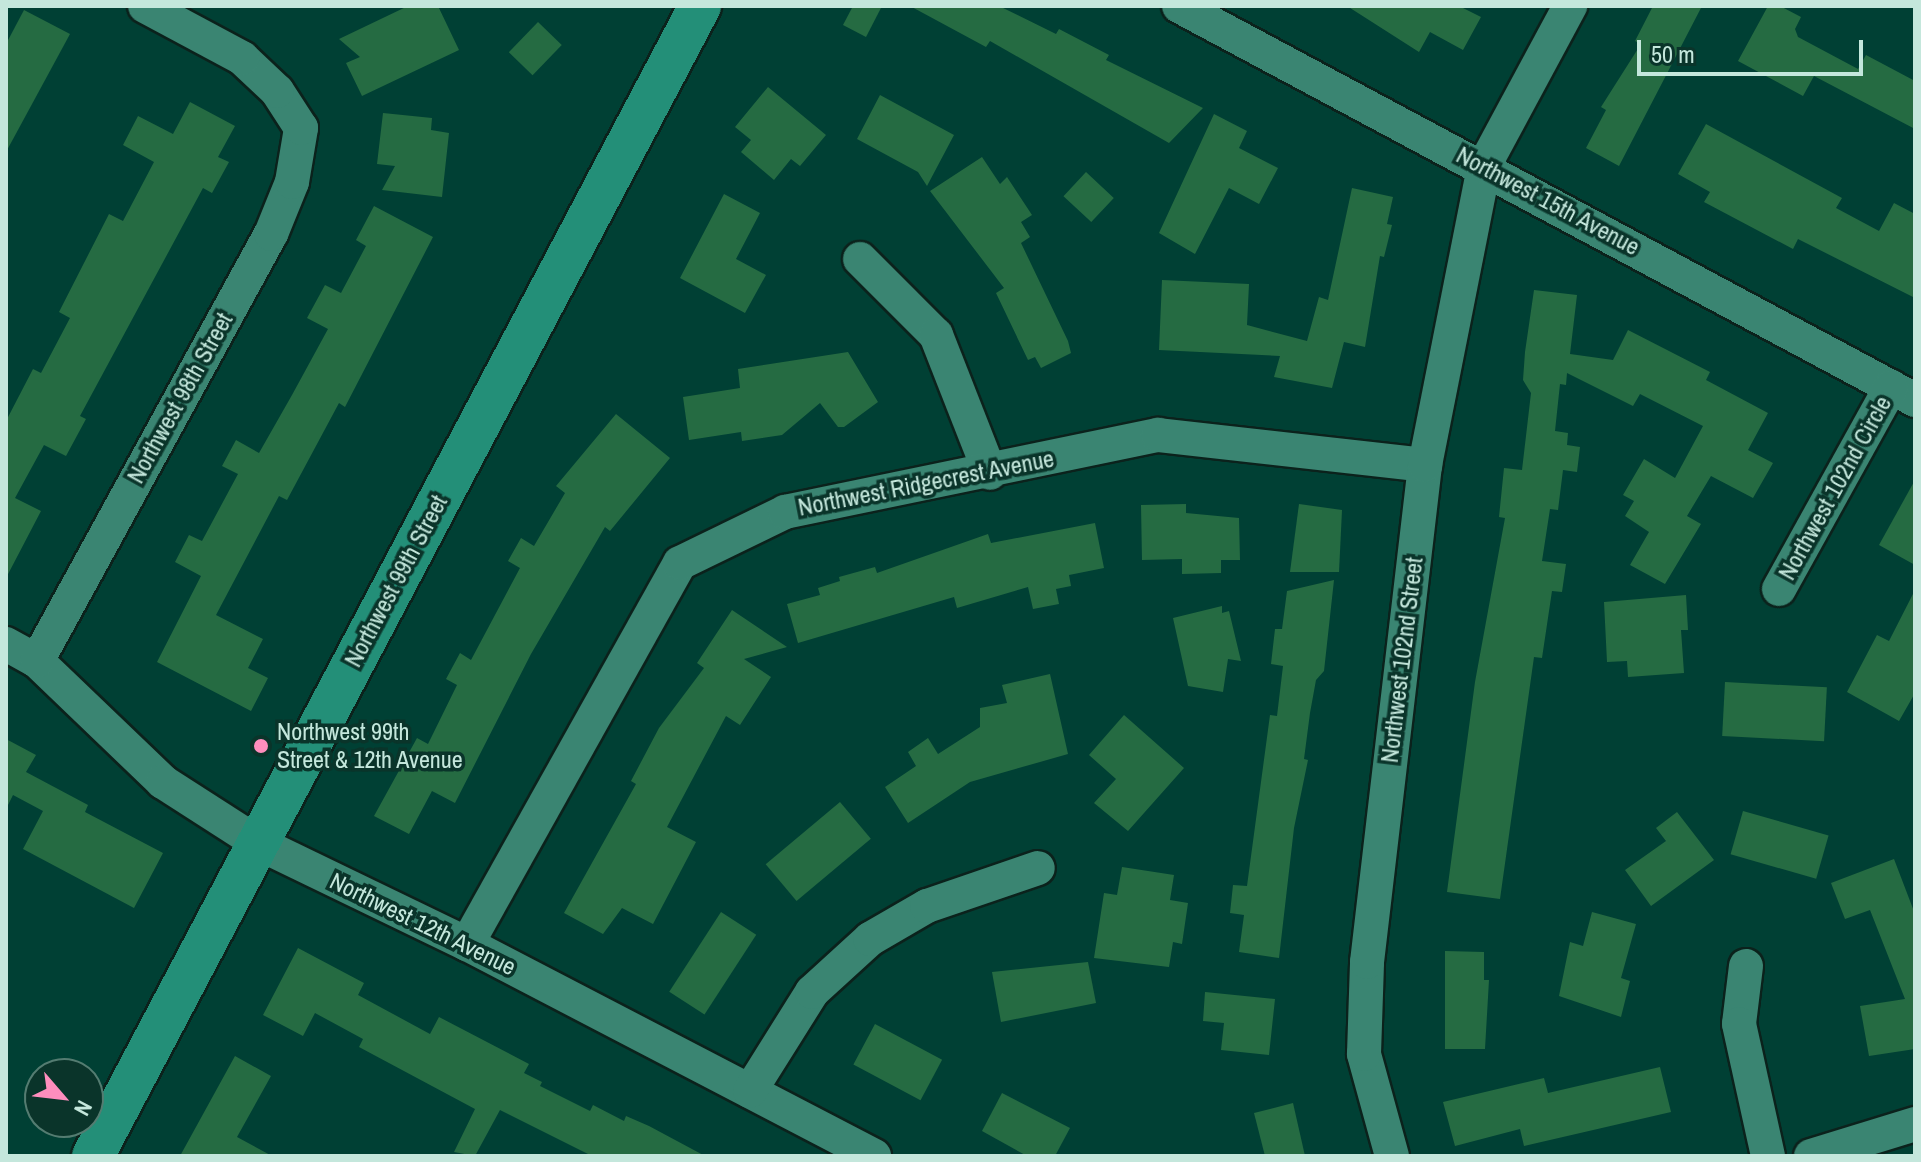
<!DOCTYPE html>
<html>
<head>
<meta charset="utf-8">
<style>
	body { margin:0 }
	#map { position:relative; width:1921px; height:1162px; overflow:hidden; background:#004034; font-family:"Archivo Narrow",sans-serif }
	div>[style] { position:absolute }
	.building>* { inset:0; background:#256b42; transform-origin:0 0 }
	.roads { filter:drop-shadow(2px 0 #0b221c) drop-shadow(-2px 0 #0b221c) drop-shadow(0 2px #0b221c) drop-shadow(0 -2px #0b221c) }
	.minor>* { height:34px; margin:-17px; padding:0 17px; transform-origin:17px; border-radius:17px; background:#3a8572 }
	.major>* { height:42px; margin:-21px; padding:0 21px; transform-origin:21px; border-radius:21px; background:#238f78 }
	.dots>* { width:22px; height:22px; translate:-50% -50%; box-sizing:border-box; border:4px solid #0a342a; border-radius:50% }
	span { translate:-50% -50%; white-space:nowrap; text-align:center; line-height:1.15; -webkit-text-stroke:7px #0a342a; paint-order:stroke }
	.street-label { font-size:24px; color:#c4e7dc }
	.poi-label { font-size:24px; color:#c4e7dc }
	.left { translate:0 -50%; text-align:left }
	.frame { position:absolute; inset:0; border:8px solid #c4e7dc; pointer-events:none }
	.north { position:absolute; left:24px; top:1058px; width:80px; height:80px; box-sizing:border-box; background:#0a342a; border:2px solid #547c71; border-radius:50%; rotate:118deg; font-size:22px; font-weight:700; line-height:32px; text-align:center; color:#c4e7dc }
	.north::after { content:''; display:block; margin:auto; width:28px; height:36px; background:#fe8ebd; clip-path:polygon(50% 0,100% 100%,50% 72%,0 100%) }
	.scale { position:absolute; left:1637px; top:40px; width:226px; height:36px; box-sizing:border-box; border:4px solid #c4e7dc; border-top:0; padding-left:10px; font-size:24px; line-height:28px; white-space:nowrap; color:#c4e7dc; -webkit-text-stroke:6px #0a342a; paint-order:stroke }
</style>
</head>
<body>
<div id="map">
	<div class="building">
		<i style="clip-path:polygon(408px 6px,438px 6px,459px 50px,362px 96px,346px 63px,360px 57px,339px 39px)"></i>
		<i style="clip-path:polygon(853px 6px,882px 6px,866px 37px,843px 25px)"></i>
		<i style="clip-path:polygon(910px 6px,999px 6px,1056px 34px,1059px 29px,1109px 55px,1106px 60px,1203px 108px,1169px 143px,990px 41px,986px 47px)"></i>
		<i style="clip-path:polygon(1347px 6px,1459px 6px,1481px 17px,1463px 50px,1430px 32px,1419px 52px)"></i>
		<i style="clip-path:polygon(1653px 6px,1702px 6px,1619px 166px,1586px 148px,1606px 110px,1601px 107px,1641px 44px,1635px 41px)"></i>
		<i style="clip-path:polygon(1768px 6px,1780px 6px,1801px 17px,1795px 29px,1798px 37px,1858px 69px,1866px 55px,1915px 81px,1915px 129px,1814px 76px,1803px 96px,1738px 61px)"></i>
		<i style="clip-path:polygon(24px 10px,70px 34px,6px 152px,6px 44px)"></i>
		<i style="left:538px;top:22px;width:33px;height:42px;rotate:44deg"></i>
		<i style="clip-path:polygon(768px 87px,826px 135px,800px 166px,791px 159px,774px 180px,741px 152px,751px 140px,735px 127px)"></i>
		<i style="clip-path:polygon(880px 95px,954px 135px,927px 186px,918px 172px,857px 139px)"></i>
		<i style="clip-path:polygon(190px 102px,235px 126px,218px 157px,229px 162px,212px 193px,203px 188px,80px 416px,86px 419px,66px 456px,44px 445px,15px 498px,41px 511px,6px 578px,6px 421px,33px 369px,41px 373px,70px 318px,59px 312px,109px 214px,123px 221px,154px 162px,123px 145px,138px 116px,173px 134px)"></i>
		<i style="clip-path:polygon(383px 113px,432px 118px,431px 130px,449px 133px,442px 197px,382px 190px,395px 166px,377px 164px)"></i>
		<i style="clip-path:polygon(1214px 114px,1247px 131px,1239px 148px,1278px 168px,1259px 204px,1229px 188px,1195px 254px,1159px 233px)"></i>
		<i style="clip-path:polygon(1706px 124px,1842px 198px,1836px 208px,1879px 231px,1894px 203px,1915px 214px,1915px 298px,1798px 239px,1793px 249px,1704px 202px,1710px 192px,1678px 174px)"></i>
		<i style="clip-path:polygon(982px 157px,1000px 184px,1007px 177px,1032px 215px,1021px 222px,1030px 237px,1021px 243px,1068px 341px,1071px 353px,1041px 368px,1035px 357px,1028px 360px,996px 293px,1004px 288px,930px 191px)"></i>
		<i style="left:1086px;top:172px;width:38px;height:33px;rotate:43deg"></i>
		<i style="clip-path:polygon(1352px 188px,1393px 197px,1387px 224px,1392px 225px,1384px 257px,1380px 256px,1365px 347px,1344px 342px,1332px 388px,1274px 377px,1280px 356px,1159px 350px,1162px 280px,1249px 284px,1247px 325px,1307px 341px,1319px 297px,1328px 300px)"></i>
		<i style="clip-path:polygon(724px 194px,760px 213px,736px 259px,766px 275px,745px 313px,680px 278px)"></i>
		<i style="clip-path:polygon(374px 206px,433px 237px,345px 407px,339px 403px,287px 500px,279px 496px,216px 615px,263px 639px,248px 668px,268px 678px,251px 711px,157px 662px,201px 576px,175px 562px,189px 535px,202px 541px,238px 474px,222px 466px,236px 440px,259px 453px,292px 395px,328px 329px,307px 318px,325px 285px,341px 293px,366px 246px,356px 240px)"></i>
		<i style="clip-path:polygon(1534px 290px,1577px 295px,1570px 354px,1613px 360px,1628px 330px,1710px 372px,1706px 380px,1768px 413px,1748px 450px,1773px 463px,1753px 498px,1711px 476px,1687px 516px,1701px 524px,1665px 584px,1630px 565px,1649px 532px,1625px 516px,1634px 501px,1623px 495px,1644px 459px,1675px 478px,1703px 426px,1640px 394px,1633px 406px,1567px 373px,1566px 385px,1560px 384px,1555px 431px,1568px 433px,1567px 445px,1580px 447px,1577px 472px,1563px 470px,1558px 510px,1550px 509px,1542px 561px,1566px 564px,1562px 592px,1552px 591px,1542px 658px,1534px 657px,1500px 899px,1447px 892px,1475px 682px,1505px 518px,1499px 517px,1504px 468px,1522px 470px,1531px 393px,1523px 380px,1525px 352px)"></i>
		<i style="clip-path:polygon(848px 352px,878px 402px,844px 427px,838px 427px,820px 403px,782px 435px,742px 441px,741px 432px,689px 440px,683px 397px,740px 388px,738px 369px)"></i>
		<i style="clip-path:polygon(616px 414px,670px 458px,610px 531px,605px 527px,531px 654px,455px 803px,432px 791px,409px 834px,374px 816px,417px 738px,428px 744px,457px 685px,446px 679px,460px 653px,471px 660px,520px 568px,508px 561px,521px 538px,534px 546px,565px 493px,556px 486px)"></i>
		<i style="clip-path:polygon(1915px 480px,1915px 565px,1879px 545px)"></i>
		<i style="clip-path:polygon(1186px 504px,1186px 513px,1239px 518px,1240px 560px,1221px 560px,1221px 573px,1182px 574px,1182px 559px,1142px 560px,1141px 505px)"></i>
		<i style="clip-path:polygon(1299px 504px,1342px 510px,1339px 572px,1290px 572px)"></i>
		<i style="clip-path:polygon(1095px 523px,1104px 568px,1069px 575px,1071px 586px,1056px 589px,1059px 604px,1033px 609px,1028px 587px,957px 608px,954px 597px,798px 643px,787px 604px,820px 595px,818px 588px,840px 581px,839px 577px,875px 567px,877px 573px,988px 534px,991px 543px)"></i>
		<i style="clip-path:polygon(1334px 580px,1324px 671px,1316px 680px,1310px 713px,1304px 759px,1308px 760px,1294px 828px,1279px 958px,1239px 952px,1244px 915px,1230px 913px,1233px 885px,1247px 886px,1270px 715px,1277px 716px,1283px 666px,1271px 664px,1275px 629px,1282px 629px,1287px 591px)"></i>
		<i style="clip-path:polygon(1915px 590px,1915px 693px,1899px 721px,1847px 692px,1877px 635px,1889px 641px)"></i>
		<i style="clip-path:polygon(1686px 595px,1688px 630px,1681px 630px,1684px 673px,1628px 677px,1627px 661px,1607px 662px,1604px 602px)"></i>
		<i style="clip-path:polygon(1222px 606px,1222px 613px,1229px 611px,1241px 661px,1228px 659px,1223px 692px,1188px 686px,1173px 618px)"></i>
		<i style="clip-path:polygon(732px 610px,787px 647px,744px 659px,771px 677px,740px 725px,726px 716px,667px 827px,696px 842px,653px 924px,622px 908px,603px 934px,564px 913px,636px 784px,631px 781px,659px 728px,704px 668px,697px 663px)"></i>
		<i style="clip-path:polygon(1050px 674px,1068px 754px,970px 782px,908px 823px,885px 787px,916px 766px,908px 752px,928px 738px,938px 754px,980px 727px,980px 708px,1007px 703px,1002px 685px)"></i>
		<i style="left:1725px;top:682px;width:102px;height:54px;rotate:3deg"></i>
		<i style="clip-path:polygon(1124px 715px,1184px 768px,1128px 831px,1094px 803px,1116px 779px,1089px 755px)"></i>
		<i style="clip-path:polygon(6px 739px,36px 755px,26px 772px,88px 805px,85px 812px,163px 853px,134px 908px,23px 849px,43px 811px,13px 795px,6px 809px)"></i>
		<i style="left:840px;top:802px;width:48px;height:97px;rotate:50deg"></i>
		<i style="left:1743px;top:811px;width:89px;height:45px;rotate:16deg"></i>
		<i style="clip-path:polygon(1677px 812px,1714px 860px,1651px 906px,1625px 870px,1666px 841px,1656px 828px)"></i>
		<i style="clip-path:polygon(1894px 859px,1915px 914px,1915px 1049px,1869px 1056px,1860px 1006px,1905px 999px,1870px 910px,1845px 919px,1831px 883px)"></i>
		<i style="clip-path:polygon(1122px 867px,1174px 875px,1170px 900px,1188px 903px,1182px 944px,1173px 942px,1169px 967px,1094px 958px,1104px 893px,1117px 895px)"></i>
		<i style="left:721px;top:912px;width:42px;height:95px;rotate:33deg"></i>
		<i style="clip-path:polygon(1592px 912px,1636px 924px,1621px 978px,1630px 981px,1621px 1017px,1559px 996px,1570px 942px,1583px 946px)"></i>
		<i style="clip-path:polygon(298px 948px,364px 983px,358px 995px,430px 1034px,439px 1017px,529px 1064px,524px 1073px,542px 1082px,540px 1086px,590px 1111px,593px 1105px,624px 1121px,626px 1116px,649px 1126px,705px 1156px,592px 1156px,500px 1110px,475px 1156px,454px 1152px,475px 1109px,359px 1047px,363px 1039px,315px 1013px,303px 1036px,263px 1015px)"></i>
		<i style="clip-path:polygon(1445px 951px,1484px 952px,1484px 980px,1489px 980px,1485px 1049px,1445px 1049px)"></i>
		<i style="clip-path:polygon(1088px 962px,1096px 1003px,1001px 1022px,992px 972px)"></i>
		<i style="clip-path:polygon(1205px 992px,1275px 999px,1269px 1055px,1221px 1050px,1224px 1023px,1203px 1021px)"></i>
		<i style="left:875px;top:1024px;width:76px;height:46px;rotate:28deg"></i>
		<i style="clip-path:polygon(235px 1056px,271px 1076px,237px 1137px,272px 1156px,180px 1156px)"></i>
		<i style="clip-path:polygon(1660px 1067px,1671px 1112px,1524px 1146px,1520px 1129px,1455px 1146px,1443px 1102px,1544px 1078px,1548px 1093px)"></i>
		<i style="clip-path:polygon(1002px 1093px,1070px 1128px,1055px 1156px,1027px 1156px,982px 1131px)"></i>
		<i style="clip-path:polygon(1293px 1103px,1305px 1156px,1265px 1156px,1254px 1113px)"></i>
	</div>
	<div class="roads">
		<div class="minor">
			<i style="left:1179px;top:6px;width:835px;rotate:28.16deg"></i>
			<i style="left:860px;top:259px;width:107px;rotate:45deg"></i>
			<i style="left:936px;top:335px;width:148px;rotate:68.6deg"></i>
			<i style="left:1779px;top:589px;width:231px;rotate:-61deg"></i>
			<i style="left:6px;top:644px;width:35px;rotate:29deg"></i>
			<i style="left:37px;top:661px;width:175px;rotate:43.8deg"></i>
			<i style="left:163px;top:782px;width:113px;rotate:32.7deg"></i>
			<i style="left:258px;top:843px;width:232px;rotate:25.8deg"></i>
			<i style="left:467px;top:944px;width:459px;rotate:27.5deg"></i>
			<i style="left:37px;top:661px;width:487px;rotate:-61.3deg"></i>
			<i style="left:271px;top:234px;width:56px;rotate:-68deg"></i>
			<i style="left:292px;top:182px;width:55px;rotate:-80.5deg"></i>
			<i style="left:301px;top:128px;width:44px;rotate:-123deg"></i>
			<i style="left:277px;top:91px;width:48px;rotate:-136.7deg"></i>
			<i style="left:242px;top:58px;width:110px;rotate:-151.8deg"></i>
			<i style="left:467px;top:944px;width:436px;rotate:-60.8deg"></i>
			<i style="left:680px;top:563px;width:117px;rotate:-25.9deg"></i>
			<i style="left:785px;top:512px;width:381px;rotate:-11.7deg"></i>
			<i style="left:1158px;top:435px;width:269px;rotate:6.4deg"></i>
			<i style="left:1746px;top:966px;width:58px;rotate:96.9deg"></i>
			<i style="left:1739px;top:1024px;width:135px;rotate:77.6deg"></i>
			<i style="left:750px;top:1091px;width:117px;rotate:-57.9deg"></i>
			<i style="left:812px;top:992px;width:79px;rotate:-42.4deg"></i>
			<i style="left:870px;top:939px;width:66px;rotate:-30.1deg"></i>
			<i style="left:927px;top:906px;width:117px;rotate:-18.9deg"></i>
			<i style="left:1392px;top:1156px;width:106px;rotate:-105.4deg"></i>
			<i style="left:1364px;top:1054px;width:92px;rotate:-88.1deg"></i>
			<i style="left:1367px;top:962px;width:500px;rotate:-83.34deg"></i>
			<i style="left:1425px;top:465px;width:305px;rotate:-78.8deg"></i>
			<i style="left:1484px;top:166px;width:182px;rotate:-61.7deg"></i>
			<i style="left:1811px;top:1156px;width:109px;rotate:-17.1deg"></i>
		</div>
		<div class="major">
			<i style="left:93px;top:1156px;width:1300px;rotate:-62.17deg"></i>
		</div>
	</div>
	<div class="dots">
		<i style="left:261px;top:746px;background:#fe8ebd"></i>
	</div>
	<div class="street-label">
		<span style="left:1548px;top:201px;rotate:28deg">Northwest 15th Avenue</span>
		<span style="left:180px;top:398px;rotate:-61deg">Northwest 98th Street</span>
		<span style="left:926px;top:483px;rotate:-11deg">Northwest Ridgecrest Avenue</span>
		<span style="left:1835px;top:488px;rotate:-61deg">Northwest 102nd Circle</span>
		<span style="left:396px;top:581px;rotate:-62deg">Northwest 99th Street</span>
		<span style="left:1402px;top:660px;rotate:-83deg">Northwest 102nd Street</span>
		<span style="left:423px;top:924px;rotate:26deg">Northwest 12th Avenue</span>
	</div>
	<div class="poi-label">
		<span class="left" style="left:277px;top:746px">Northwest 99th<br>Street &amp; 12th Avenue</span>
	</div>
	<div class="frame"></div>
	<div class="north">N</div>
	<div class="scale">50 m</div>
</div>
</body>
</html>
